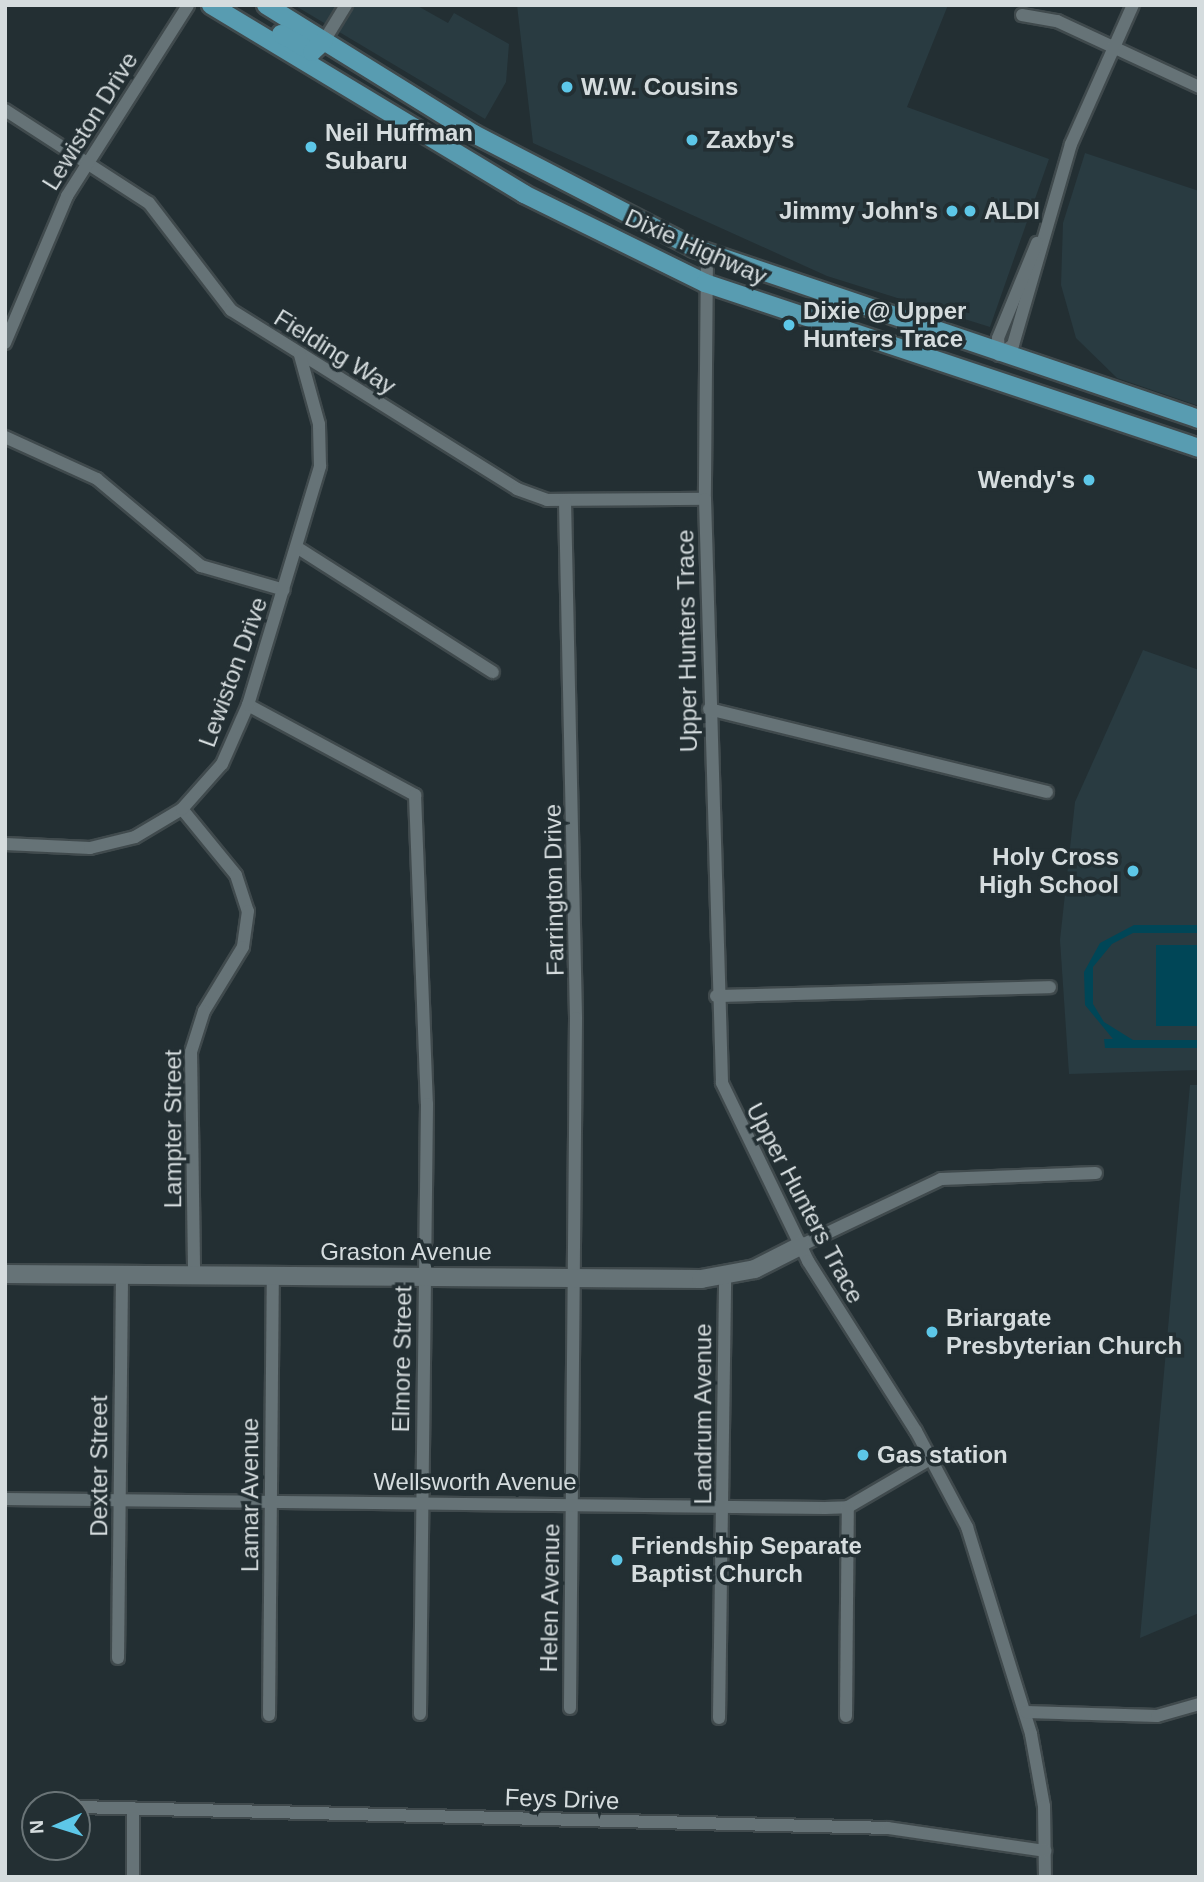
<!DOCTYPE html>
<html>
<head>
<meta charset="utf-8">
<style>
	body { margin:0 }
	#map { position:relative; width:1204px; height:1882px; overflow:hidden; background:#232f33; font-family:Helvetica,sans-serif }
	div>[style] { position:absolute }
	.built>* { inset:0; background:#293b41 }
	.green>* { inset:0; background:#004657; transform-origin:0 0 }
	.roads { filter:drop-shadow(2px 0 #404a4d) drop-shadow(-2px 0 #404a4d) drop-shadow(0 2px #404a4d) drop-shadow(0 -2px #404a4d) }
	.street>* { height:12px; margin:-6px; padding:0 6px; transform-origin:6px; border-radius:6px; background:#667377 }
	.secondary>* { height:18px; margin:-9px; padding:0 9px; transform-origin:9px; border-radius:9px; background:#667377 }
	.primary>* { height:18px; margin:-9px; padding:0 9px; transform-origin:9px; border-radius:9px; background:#589cb1 }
	.dots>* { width:19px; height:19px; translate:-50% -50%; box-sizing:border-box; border:4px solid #232f33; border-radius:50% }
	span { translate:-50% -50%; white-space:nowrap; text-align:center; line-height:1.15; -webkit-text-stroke:7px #232f33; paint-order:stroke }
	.poi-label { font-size:24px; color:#d5dcde; font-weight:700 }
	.left { translate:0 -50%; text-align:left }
	.right { translate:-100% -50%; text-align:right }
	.street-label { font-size:24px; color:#d5dcde }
	.frame { position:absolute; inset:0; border:7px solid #d5dcde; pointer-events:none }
	.north { position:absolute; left:21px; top:1791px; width:70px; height:70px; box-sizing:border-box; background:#232f33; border:2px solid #6a7477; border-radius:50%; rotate:267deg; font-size:19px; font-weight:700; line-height:28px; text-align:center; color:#d5dcde }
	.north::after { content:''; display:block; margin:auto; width:24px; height:32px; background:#5dc7e8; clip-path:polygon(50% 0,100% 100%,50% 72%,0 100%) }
</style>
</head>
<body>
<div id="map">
	<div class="built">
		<i style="clip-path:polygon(294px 5px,416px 5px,448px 23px,454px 13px,509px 44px,506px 82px,485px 119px)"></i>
		<i style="clip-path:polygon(517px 5px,948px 5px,907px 107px,1049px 159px,990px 327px,827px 276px,533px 143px)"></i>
		<i style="clip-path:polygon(1085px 153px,1199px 191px,1199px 406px,1117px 378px,1076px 338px,1061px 285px,1063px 223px)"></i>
		<i style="clip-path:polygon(1143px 650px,1199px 670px,1199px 1070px,1069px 1074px,1060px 940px,1075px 802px)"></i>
		<i style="clip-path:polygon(1190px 1085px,1199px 1085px,1199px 1613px,1140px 1638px)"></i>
	</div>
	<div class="green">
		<i style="clip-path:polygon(1134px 925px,1199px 925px,1199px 933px,1133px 933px,1112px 944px,1093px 967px,1093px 1004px,1104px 1022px,1133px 1040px,1199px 1040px,1199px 1048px,1105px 1048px,1104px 1039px,1113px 1039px,1085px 1005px,1084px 972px,1100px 943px)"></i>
		<i style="left:1156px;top:945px;width:43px;height:81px"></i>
	</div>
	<div class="roads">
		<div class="street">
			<i style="left:1022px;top:15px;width:36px;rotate:10deg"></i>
			<i style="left:1057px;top:21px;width:157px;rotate:24.9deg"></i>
			<i style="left:324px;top:41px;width:42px;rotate:-58.6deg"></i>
			<i style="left:5px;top:110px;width:171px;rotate:32.9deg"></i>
			<i style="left:149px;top:203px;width:135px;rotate:52.5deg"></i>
			<i style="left:231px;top:310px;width:337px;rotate:32deg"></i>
			<i style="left:517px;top:489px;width:32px;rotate:20deg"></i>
			<i style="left:547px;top:500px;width:158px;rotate:-0.4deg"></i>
			<i style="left:707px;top:253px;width:246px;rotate:90.5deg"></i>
			<i style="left:705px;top:499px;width:584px;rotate:88.33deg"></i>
			<i style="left:722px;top:1083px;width:198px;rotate:64.2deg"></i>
			<i style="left:808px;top:1261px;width:201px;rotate:57.6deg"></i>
			<i style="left:916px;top:1431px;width:109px;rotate:62deg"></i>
			<i style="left:967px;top:1527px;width:217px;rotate:72.8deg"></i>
			<i style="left:1031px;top:1734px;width:73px;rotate:79.8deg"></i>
			<i style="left:1044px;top:1806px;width:71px;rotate:89.2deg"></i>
			<i style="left:5px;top:343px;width:160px;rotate:-67.1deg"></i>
			<i style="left:67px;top:196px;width:226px;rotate:-57.6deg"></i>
			<i style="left:1000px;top:354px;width:16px;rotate:-35deg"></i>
			<i style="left:1013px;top:345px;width:209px;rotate:-73.9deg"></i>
			<i style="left:1071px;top:144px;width:152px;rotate:-66deg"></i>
			<i style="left:999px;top:355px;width:17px;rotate:-93deg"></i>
			<i style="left:998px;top:338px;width:103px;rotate:-67.7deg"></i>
			<i style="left:5px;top:437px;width:101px;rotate:24.5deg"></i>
			<i style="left:97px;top:479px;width:136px;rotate:39.9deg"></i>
			<i style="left:201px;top:566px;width:86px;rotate:16.1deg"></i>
			<i style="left:565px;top:501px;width:517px;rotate:88.78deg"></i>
			<i style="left:576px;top:1018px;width:690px;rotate:90.5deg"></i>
			<i style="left:298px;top:548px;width:231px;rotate:32.5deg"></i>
			<i style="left:248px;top:705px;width:190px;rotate:28.3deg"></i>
			<i style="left:415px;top:795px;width:309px;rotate:87.8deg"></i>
			<i style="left:427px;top:1104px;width:610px;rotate:90.66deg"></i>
			<i style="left:709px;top:709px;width:348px;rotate:13.8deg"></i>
			<i style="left:182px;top:809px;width:85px;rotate:50.7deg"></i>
			<i style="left:236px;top:875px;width:38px;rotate:72deg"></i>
			<i style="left:248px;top:911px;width:36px;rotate:98deg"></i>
			<i style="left:243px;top:947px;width:75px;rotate:121.4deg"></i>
			<i style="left:204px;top:1011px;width:43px;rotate:107.6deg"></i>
			<i style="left:191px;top:1052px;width:223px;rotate:89.2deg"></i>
			<i style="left:5px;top:844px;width:85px;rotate:2.7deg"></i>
			<i style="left:90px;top:848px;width:46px;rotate:-13.7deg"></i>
			<i style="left:135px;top:837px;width:55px;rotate:-30.8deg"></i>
			<i style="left:182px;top:809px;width:60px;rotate:-48.4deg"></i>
			<i style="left:222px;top:764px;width:64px;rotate:-66.2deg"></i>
			<i style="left:248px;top:705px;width:250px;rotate:-73.2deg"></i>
			<i style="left:320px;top:466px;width:42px;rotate:-91.4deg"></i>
			<i style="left:319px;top:424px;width:72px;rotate:-105.4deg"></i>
			<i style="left:716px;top:996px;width:334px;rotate:-1.5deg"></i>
			<i style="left:800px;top:1246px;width:156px;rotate:-25.4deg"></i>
			<i style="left:941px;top:1179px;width:155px;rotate:-2.2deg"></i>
			<i style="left:5px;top:1499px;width:820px;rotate:0.63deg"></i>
			<i style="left:825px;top:1508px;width:23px;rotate:-2deg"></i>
			<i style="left:848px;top:1507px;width:97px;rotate:-30.3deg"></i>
			<i style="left:118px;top:1658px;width:383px;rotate:-89.4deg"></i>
			<i style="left:1026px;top:1712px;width:131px;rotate:1.7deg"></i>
			<i style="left:1157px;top:1716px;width:44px;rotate:-15.9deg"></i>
			<i style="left:269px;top:1715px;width:439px;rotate:-89.5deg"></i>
			<i style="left:846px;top:1716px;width:209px;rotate:-89.5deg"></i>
			<i style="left:719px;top:1718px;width:441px;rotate:-89.2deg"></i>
			<i style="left:77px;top:1807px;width:811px;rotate:1.48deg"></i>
			<i style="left:888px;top:1828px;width:159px;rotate:8.3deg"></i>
			<i style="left:133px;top:1877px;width:69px;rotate:-90deg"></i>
		</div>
		<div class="secondary">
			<i style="left:5px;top:1274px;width:696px;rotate:0.41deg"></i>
			<i style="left:701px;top:1279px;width:55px;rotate:-10.5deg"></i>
			<i style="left:755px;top:1269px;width:51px;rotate:-27.1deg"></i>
		</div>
		<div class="primary">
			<i style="left:211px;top:5px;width:366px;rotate:31.1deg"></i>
			<i style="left:524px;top:194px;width:202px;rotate:26.2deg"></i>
			<i style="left:705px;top:283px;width:521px;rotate:18.47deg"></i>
			<i style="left:266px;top:5px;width:245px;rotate:31.8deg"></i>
			<i style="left:474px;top:134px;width:248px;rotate:27.4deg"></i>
			<i style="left:694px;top:248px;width:533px;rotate:18.71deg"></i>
			<i style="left:281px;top:34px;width:36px;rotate:30deg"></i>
			<i style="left:312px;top:52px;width:16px;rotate:-43deg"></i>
		</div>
	</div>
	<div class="dots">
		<i style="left:567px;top:87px;background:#5dc7e8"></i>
		<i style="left:692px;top:140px;background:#5dc7e8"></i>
		<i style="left:311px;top:147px;background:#5dc7e8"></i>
		<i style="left:952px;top:211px;background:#5dc7e8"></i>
		<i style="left:970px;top:211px;background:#5dc7e8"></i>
		<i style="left:789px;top:325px;background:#5dc7e8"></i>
		<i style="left:1089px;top:480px;background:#5dc7e8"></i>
		<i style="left:1133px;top:871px;background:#5dc7e8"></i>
		<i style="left:932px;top:1332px;background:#5dc7e8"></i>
		<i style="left:863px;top:1455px;background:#5dc7e8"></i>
		<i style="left:617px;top:1560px;background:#5dc7e8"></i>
	</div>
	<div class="poi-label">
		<span class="left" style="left:581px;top:87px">W.W. Cousins</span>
		<span class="left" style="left:325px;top:147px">Neil Huffman<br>Subaru</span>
		<span class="left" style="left:706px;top:140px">Zaxby's</span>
		<span class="right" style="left:938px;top:211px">Jimmy John's</span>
		<span class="left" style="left:984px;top:211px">ALDI</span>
		<span class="left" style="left:803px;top:325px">Dixie @ Upper<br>Hunters Trace</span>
		<span class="right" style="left:1075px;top:480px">Wendy's</span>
		<span class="right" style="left:1119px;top:871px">Holy Cross<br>High School</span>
		<span class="left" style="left:946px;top:1332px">Briargate<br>Presbyterian Church</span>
		<span class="left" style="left:877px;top:1455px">Gas station</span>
		<span class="left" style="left:631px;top:1560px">Friendship Separate<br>Baptist Church</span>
	</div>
	<div class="street-label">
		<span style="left:90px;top:121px;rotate:-58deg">Lewiston Drive</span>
		<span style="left:696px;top:247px;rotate:24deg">Dixie Highway</span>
		<span style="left:335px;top:352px;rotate:32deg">Fielding Way</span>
		<span style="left:687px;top:641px;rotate:-91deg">Upper Hunters Trace</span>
		<span style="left:233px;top:672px;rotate:-70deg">Lewiston Drive</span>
		<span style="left:554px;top:890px;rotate:-91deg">Farrington Drive</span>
		<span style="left:173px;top:1129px;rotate:-90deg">Lampter Street</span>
		<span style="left:805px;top:1203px;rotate:62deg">Upper Hunters Trace</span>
		<span style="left:406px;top:1252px">Graston Avenue</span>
		<span style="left:402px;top:1359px;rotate:-89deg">Elmore Street</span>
		<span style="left:703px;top:1414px;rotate:-90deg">Landrum Avenue</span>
		<span style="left:99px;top:1466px;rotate:-90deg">Dexter Street</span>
		<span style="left:475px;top:1482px">Wellsworth Avenue</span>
		<span style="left:250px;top:1495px;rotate:-90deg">Lamar Avenue</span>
		<span style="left:550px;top:1598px;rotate:-89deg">Helen Avenue</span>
		<span style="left:562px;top:1799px;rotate:2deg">Feys Drive</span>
	</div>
	<div class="frame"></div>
	<div class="north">N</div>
</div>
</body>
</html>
